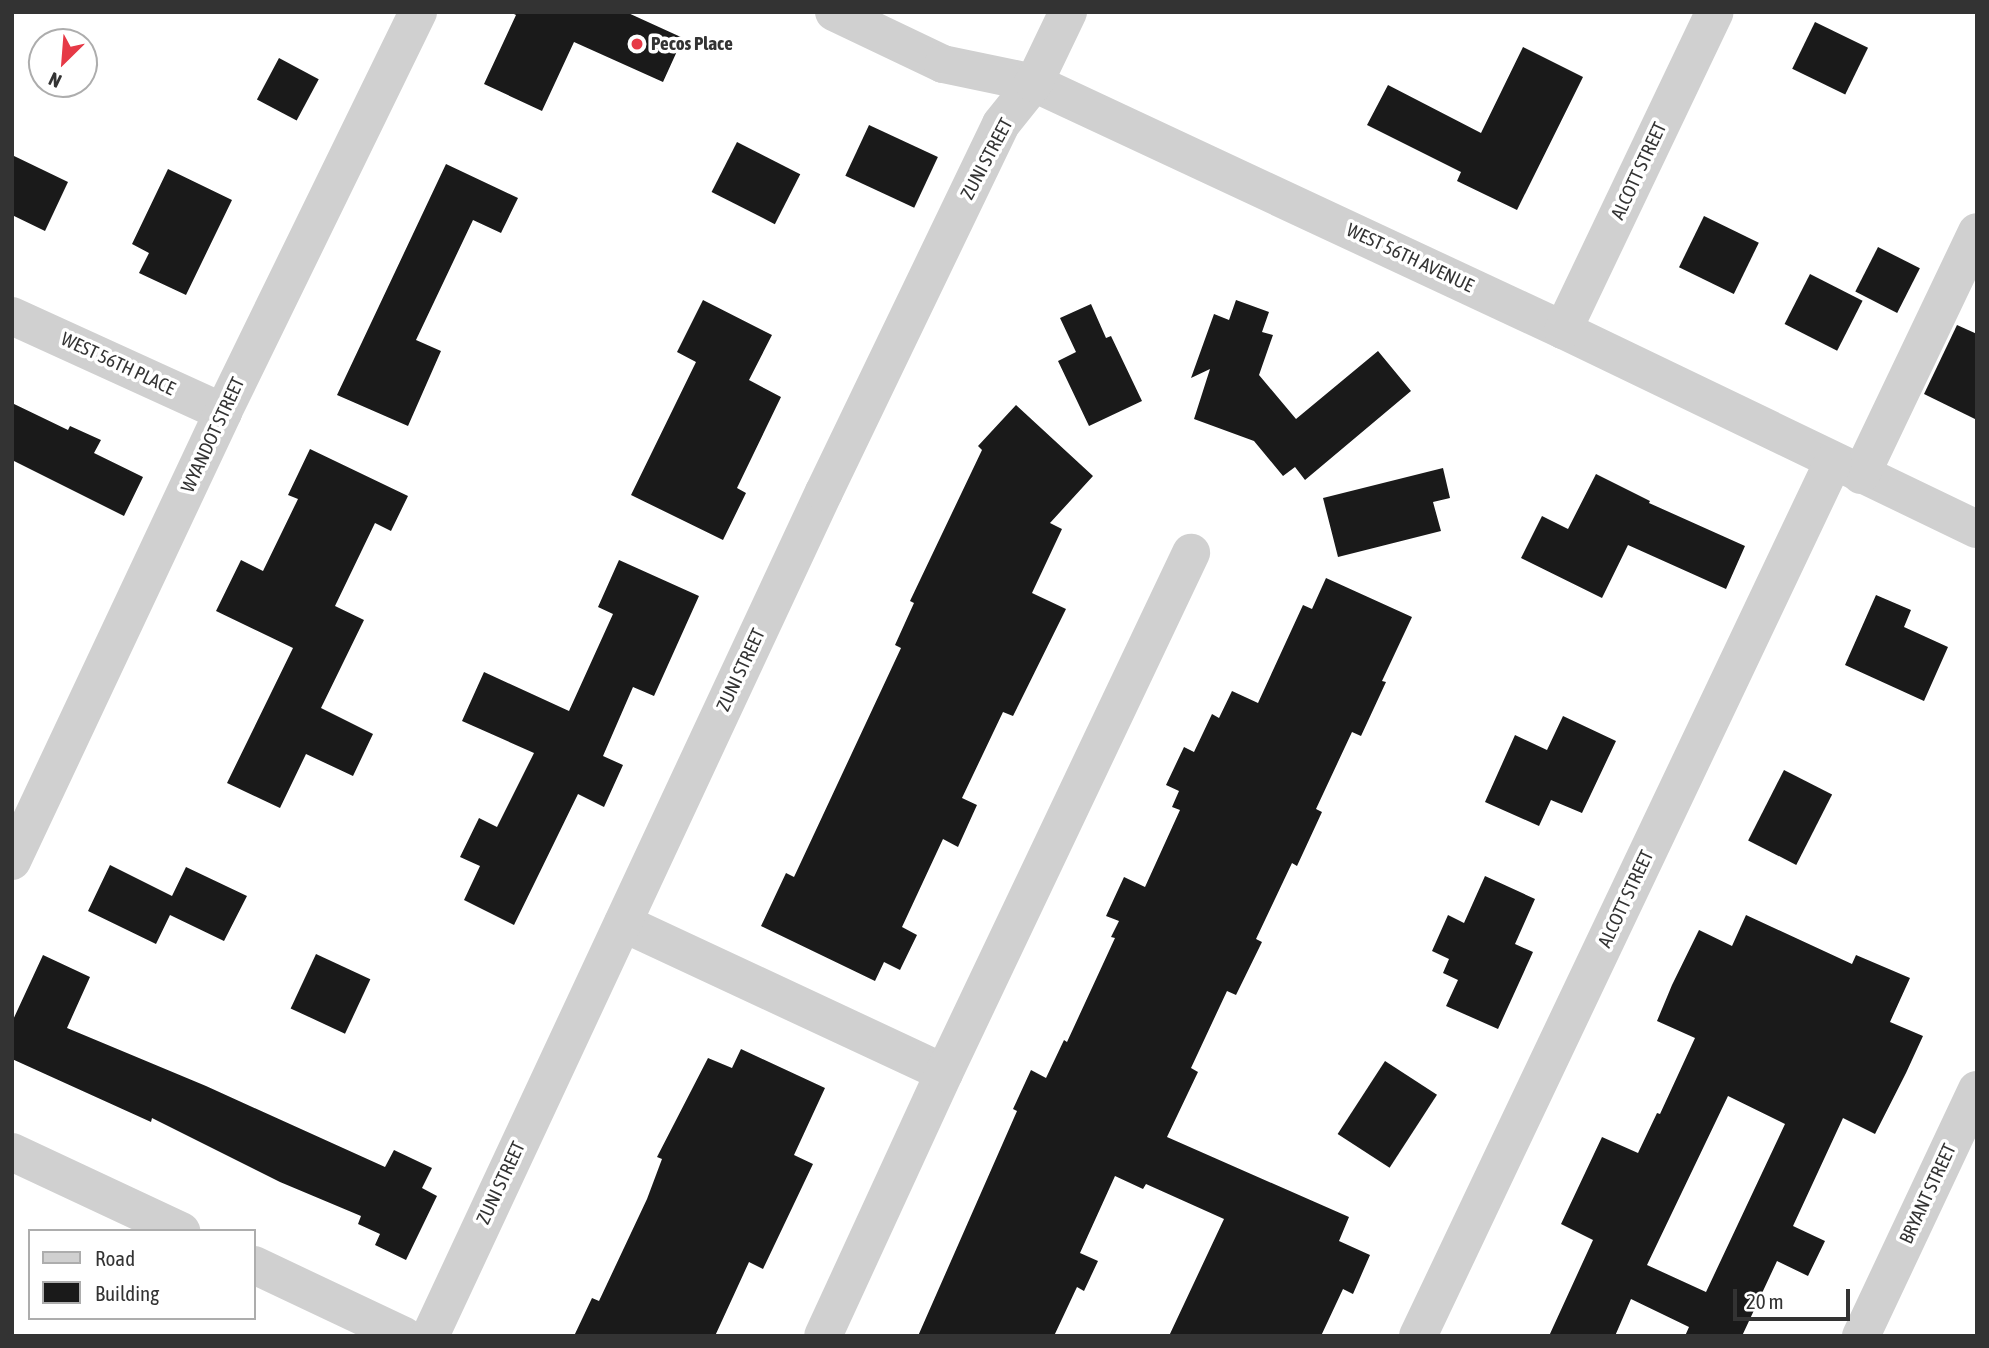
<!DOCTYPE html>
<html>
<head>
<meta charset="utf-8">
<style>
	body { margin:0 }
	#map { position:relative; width:1989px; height:1348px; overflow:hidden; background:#fff; font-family:"Asap Condensed",sans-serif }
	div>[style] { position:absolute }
	.building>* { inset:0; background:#1a1a1a; transform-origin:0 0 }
	.minor>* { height:38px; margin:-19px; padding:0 19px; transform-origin:19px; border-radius:19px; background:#d0d0d0 }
	.dots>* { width:19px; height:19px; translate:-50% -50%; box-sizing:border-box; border:4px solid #fff; border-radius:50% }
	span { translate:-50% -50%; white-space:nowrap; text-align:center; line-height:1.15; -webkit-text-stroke:7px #fff; paint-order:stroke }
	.poi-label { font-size:19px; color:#333; font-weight:700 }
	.left { translate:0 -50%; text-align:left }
	.street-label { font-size:19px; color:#333 }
	.frame { position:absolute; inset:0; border:14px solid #333; pointer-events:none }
	.legend { position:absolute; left:28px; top:1229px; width:228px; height:91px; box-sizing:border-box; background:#fff; border:2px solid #adadad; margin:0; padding:9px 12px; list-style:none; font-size:21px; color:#333 }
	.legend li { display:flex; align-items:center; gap:14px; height:35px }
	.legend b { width:35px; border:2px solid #adadad }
	.north { position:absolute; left:28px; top:28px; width:70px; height:70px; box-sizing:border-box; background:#fff; border:2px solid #adadad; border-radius:50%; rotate:205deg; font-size:19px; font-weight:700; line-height:28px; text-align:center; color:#333 }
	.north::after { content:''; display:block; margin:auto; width:24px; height:32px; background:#e63946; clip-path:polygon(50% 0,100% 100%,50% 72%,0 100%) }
	.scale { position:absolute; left:1733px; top:1289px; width:117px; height:32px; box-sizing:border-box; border:4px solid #333; border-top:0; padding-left:9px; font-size:21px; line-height:24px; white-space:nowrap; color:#333; -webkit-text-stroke:5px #fff; paint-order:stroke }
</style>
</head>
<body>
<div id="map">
	<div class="building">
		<i style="clip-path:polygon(510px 12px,626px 12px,683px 38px,663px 82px,574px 42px,542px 111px,484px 84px,516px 15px)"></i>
		<i style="left:1815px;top:22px;width:59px;height:52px;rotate:26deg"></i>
		<i style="clip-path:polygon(1523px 47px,1583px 77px,1517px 210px,1457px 181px,1461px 172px,1367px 125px,1388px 85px,1481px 133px)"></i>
		<i style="left:279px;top:58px;width:45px;height:47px;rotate:28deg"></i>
		<i style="left:869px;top:125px;width:76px;height:56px;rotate:25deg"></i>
		<i style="left:737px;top:142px;width:71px;height:56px;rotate:27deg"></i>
		<i style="clip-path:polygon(12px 155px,68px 182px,45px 231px,12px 215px)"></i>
		<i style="clip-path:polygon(446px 164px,518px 198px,501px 233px,473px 220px,416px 340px,441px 351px,408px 426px,337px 395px)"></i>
		<i style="clip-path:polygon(168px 169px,232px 200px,186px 295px,139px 273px,149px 253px,132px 244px)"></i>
		<i style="left:1704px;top:216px;width:61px;height:57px;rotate:26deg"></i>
		<i style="left:1878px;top:247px;width:47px;height:50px;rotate:27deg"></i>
		<i style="left:1810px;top:274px;width:59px;height:56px;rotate:27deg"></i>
		<i style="clip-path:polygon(703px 300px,772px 335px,749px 380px,781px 397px,737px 488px,746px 493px,723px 540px,631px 495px,696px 362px,677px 352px)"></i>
		<i style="clip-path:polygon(1236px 300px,1269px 312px,1262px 332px,1273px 335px,1259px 375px,1296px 419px,1378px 351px,1411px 391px,1305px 480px,1295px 467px,1283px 476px,1254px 441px,1194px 419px,1210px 369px,1191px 378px,1214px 314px,1229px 320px)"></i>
		<i style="clip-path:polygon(1091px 304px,1106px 338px,1111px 336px,1142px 401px,1089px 426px,1058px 361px,1076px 352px,1060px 318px)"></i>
		<i style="clip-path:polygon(1957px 325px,1977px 334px,1977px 420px,1924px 394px)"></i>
		<i style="clip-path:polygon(12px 403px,68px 430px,70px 426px,101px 440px,94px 453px,143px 477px,124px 516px,12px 460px)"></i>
		<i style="clip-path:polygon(1016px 405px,1093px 476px,1050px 523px,1062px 529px,1032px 593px,1066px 609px,1013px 716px,1003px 712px,962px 798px,977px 805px,958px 847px,943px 839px,902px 927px,917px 935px,900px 970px,884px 962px,875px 981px,761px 926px,786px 873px,794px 877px,901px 648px,895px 645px,914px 603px,910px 601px,982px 450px,978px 446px)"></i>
		<i style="clip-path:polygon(310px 449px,408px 496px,391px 531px,375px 523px,335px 606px,364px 620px,321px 708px,373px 734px,353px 776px,306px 754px,280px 808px,227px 783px,293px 648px,216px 611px,241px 560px,263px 571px,298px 499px,288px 495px)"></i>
		<i style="clip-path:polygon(1443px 468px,1450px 498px,1433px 502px,1441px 531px,1338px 557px,1323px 498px)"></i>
		<i style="clip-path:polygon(1596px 474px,1650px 501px,1649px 503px,1745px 546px,1726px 589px,1628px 545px,1602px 598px,1521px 558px,1542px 516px,1568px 529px)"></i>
		<i style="clip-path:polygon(619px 560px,699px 596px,654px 696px,633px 687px,603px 756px,623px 765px,604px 807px,578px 794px,514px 925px,464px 900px,480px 866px,460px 857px,479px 818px,497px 827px,534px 753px,462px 721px,484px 672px,569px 711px,613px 614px,598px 607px)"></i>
		<i style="clip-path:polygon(1326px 578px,1412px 617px,1382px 681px,1386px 682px,1361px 736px,1352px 732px,1316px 809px,1322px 812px,1297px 866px,1292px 863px,1256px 939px,1262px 942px,1236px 995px,1227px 991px,1191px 1068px,1198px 1072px,1167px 1137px,1349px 1217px,1339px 1241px,1370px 1255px,1353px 1294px,1343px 1289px,1321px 1336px,1169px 1336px,1224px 1219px,1146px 1184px,1143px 1189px,1115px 1176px,1080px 1253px,1098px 1261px,1084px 1291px,1077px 1287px,1054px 1336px,918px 1336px,1017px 1111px,1013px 1109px,1031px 1070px,1046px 1078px,1064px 1040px,1067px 1042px,1115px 938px,1111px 937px,1119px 921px,1106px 916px,1124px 877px,1145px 887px,1180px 810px,1172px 807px,1179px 791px,1166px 785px,1184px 747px,1194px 752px,1212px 714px,1219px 718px,1232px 691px,1258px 703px,1303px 605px,1312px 609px)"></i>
		<i style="clip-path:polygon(1876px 595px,1911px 610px,1904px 627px,1948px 647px,1924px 701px,1845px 665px)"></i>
		<i style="clip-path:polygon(1563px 716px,1616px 741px,1582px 813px,1551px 800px,1539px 826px,1485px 802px,1515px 735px,1547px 750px)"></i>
		<i style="left:1784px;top:770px;width:54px;height:79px;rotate:27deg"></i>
		<i style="clip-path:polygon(110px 865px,172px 896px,186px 867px,247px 896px,224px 941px,170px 915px,156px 944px,88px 911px)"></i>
		<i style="clip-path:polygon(1485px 876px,1535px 899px,1515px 944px,1533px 952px,1498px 1029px,1446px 1006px,1458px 980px,1443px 973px,1449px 959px,1432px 951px,1448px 915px,1464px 923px)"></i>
		<i style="clip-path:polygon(evenodd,1746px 915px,1852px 964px,1856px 955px,1910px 978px,1890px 1022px,1923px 1036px,1906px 1073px,1875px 1134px,1843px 1118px,1793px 1226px,1825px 1241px,1808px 1276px,1777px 1261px,1742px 1336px,1685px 1336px,1689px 1327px,1631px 1299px,1615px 1336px,1549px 1336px,1593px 1240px,1561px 1224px,1602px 1137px,1638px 1153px,1657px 1113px,1660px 1114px,1695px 1038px,1657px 1021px,1672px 985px,1699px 930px,1732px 946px,1746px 915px,1728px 1096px,1785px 1124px,1706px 1292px,1647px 1265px,1728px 1096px)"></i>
		<i style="left:316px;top:954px;width:60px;height:60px;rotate:25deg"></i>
		<i style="clip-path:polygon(43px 955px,90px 977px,67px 1028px,206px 1086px,385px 1167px,394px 1150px,432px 1168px,422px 1188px,437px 1196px,406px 1260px,375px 1245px,380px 1234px,358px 1224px,361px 1216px,280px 1182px,152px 1118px,151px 1122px,12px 1059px,12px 1022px)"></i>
		<i style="clip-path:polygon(741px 1049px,825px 1088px,794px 1155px,813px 1164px,763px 1269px,749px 1262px,715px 1336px,574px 1336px,592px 1298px,599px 1301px,647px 1199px,662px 1159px,657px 1157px,708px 1058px,732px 1068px)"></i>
		<i style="left:1385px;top:1061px;width:62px;height:87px;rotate:33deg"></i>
	</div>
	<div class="minor">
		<i style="left:834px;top:12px;width:121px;rotate:25.5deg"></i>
		<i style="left:943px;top:64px;width:93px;rotate:11.8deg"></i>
		<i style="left:1034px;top:83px;width:584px;rotate:25.03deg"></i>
		<i style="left:1563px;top:330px;width:459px;rotate:25.7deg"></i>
		<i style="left:12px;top:316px;width:232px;rotate:24.5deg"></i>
		<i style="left:1563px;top:330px;width:352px;rotate:-64.5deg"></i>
		<i style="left:1861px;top:475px;width:269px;rotate:-64.5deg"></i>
		<i style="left:12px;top:861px;width:496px;rotate:-64.8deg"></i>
		<i style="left:223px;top:412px;width:445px;rotate:-64deg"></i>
		<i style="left:623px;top:923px;width:354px;rotate:25deg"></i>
		<i style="left:944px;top:1073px;width:289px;rotate:114.7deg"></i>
		<i style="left:944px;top:1073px;width:576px;rotate:-64.59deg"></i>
		<i style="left:12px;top:1152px;width:187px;rotate:25.1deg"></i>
		<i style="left:254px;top:1265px;width:166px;rotate:25.3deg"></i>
		<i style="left:430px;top:1336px;width:931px;rotate:-64.98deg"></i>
		<i style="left:824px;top:492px;width:408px;rotate:-64.3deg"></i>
		<i style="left:1001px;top:124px;width:53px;rotate:-51.2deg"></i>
		<i style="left:1034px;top:83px;width:79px;rotate:-64.4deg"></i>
		<i style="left:1418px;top:1336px;width:968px;rotate:-64.6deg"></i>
		<i style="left:1861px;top:1336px;width:272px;rotate:-64.8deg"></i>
	</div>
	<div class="dots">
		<i style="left:637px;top:44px;background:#e63946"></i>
	</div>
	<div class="poi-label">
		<span class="left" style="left:651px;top:44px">Pecos Place</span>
	</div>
	<div class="street-label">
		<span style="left:987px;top:159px;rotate:-62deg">ZUNI STREET</span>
		<span style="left:1639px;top:171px;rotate:-65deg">ALCOTT STREET</span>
		<span style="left:1410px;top:258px;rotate:25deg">WEST 56TH AVENUE</span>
		<span style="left:118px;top:364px;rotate:25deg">WEST 56TH PLACE</span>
		<span style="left:213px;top:435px;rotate:-65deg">WYANDOT STREET</span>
		<span style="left:741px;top:670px;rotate:-65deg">ZUNI STREET</span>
		<span style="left:1626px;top:899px;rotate:-65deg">ALCOTT STREET</span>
		<span style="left:501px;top:1183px;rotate:-65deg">ZUNI STREET</span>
		<span style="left:1928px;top:1194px;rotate:-65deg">BRYANT STREET</span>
	</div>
	<div class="frame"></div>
	<ul class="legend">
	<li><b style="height:9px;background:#d0d0d0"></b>Road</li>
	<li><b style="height:19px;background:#1a1a1a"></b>Building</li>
	</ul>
	<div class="north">N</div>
	<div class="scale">20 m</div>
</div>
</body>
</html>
